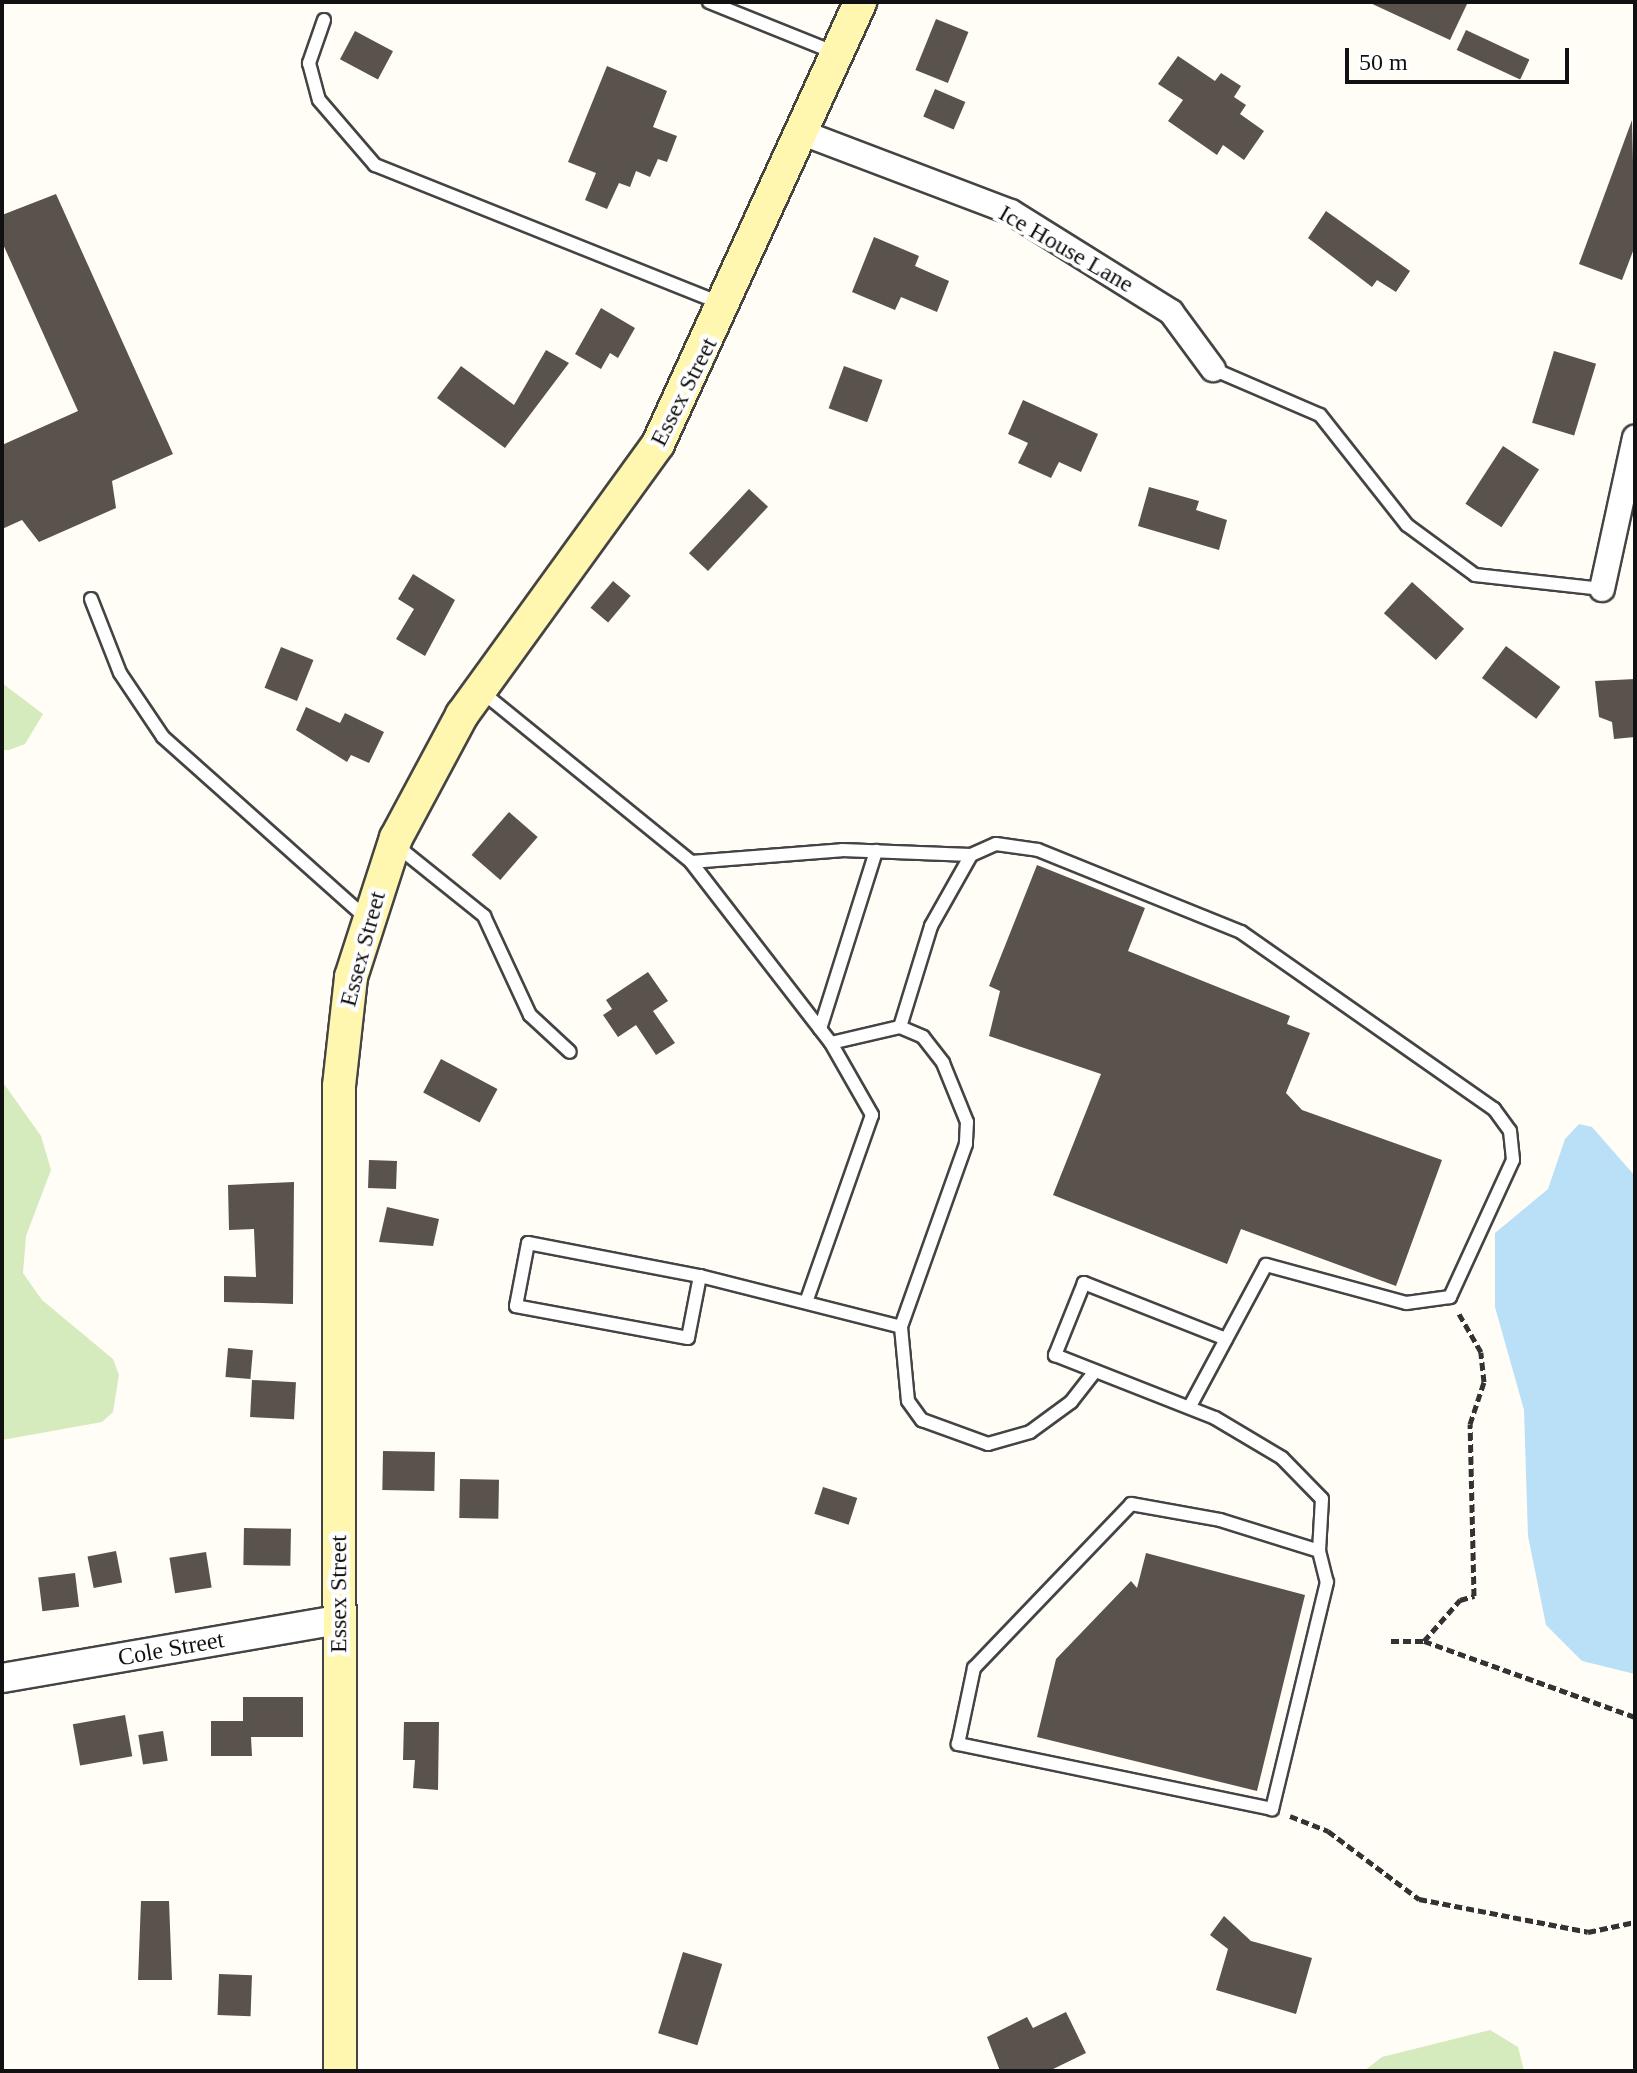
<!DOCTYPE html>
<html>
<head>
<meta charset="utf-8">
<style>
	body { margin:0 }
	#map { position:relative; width:1637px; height:2073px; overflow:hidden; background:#fffdf5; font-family:"Times New Roman",serif }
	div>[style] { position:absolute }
	.green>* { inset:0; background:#d5ebbd }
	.water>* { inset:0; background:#b9e0f7 }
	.building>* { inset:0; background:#5a524d; transform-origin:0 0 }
	.path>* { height:5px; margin-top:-2.5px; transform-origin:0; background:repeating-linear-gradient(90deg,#333 0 8px,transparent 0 12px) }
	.roads { filter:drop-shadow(2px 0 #444) drop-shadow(-2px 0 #444) drop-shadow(0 2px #444) drop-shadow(0 -2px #444) }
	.service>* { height:12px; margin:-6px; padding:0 6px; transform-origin:6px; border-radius:6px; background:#fff }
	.minor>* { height:24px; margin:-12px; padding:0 12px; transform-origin:12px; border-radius:12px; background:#fff }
	.tertiary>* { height:28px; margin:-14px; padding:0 14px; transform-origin:14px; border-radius:14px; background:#fff }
	.secondary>* { height:32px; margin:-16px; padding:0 16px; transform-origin:16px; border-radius:16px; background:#fff6b0 }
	span { translate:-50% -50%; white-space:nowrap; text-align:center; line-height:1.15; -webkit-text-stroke:8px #fff; paint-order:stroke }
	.street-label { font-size:24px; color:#111 }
	.frame { position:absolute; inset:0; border:4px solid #111; pointer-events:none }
	.scale { position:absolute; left:1345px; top:48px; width:224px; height:36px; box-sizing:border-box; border:4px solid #111; border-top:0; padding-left:10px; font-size:24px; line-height:28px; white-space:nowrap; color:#111; -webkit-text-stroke:6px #fff; paint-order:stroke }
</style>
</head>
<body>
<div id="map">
	<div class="green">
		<i style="clip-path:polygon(2px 683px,43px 714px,25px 744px,9px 750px,2px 750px)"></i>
		<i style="clip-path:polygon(2px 1081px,41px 1136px,51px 1170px,26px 1236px,23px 1273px,42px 1300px,113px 1359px,119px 1375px,113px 1412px,102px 1422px,2px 1440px)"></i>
		<i style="clip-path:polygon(1490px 2030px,1518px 2047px,1524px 2071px,1364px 2071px,1382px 2057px)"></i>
	</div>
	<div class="water">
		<i style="clip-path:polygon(1579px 1124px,1592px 1127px,1635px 1176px,1635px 1674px,1582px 1661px,1546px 1625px,1528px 1536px,1524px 1410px,1495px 1307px,1495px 1233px,1548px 1189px,1565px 1139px)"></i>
	</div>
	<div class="building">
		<i style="clip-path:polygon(1368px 2px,1468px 2px,1450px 40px)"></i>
		<i style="left:936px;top:19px;width:35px;height:55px;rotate:22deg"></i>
		<i style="left:1466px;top:30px;width:70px;height:22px;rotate:25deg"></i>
		<i style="left:355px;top:31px;width:43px;height:32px;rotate:28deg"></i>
		<i style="clip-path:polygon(1178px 56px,1215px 81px,1221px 73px,1241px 86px,1234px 97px,1246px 105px,1240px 114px,1264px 131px,1244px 160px,1223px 145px,1217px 155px,1168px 121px,1183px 100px,1158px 84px)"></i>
		<i style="clip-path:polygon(607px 66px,667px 91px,653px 127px,677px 136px,667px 162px,658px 159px,650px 177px,636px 171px,630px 187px,619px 183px,607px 209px,585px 200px,596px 173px,568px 162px)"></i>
		<i style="left:935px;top:89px;width:33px;height:30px;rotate:23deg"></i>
		<i style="clip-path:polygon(1632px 120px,1635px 246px,1622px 280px,1579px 264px)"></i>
		<i style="clip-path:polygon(56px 194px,173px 454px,112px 481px,116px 508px,39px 542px,22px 520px,2px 529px,2px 445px,78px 411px,2px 242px,2px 215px)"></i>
		<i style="clip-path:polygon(1326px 211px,1410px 271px,1396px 292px,1377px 280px,1372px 287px,1308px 238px)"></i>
		<i style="clip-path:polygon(874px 237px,919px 256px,915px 266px,949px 281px,937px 312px,901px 297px,895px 310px,852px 292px)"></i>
		<i style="clip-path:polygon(601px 308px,635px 328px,618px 358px,610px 353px,601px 369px,575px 354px)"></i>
		<i style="clip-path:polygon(546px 350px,569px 363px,505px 448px,437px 398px,461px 366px,514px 405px)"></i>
		<i style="left:1554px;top:351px;width:44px;height:75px;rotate:17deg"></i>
		<i style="left:844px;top:366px;width:41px;height:45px;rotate:20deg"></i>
		<i style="clip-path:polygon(1023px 400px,1098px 434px,1081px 472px,1059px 462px,1051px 478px,1018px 463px,1028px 443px,1008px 434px)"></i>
		<i style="left:1503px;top:446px;width:43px;height:69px;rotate:33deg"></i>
		<i style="clip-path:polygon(1149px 487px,1199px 501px,1196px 510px,1227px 520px,1219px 550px,1138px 526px)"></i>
		<i style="left:749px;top:489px;width:26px;height:88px;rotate:43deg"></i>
		<i style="clip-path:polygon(413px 574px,455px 600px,425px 656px,396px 639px,414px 609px,398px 599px)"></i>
		<i style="left:613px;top:581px;width:23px;height:35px;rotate:40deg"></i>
		<i style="left:1412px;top:582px;width:70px;height:42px;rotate:42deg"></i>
		<i style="left:1506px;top:646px;width:68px;height:40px;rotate:37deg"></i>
		<i style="left:281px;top:647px;width:35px;height:44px;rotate:22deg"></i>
		<i style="clip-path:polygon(1635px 679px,1635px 737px,1614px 739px,1612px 722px,1599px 717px,1595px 681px)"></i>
		<i style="clip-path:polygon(306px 707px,340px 723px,345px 713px,384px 732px,369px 763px,351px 755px,347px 762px,296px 730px)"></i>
		<i style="left:509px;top:812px;width:38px;height:57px;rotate:41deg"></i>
		<i style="clip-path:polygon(1037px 865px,1145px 908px,1128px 951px,1290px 1016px,1287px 1024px,1310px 1033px,1286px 1093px,1302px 1110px,1442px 1160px,1396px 1286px,1241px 1229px,1227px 1264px,1053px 1195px,1101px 1074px,989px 1036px,1000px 991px,989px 986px)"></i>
		<i style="clip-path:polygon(648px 972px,668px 1001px,653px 1011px,675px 1043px,656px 1055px,636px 1025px,618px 1037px,603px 1015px,612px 1009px,606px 1000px)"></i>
		<i style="left:441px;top:1059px;width:64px;height:38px;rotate:28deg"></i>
		<i style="left:369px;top:1160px;width:28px;height:28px;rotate:2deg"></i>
		<i style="clip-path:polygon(294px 1182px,293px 1304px,224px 1302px,224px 1276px,256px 1277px,254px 1229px,229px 1230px,228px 1185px)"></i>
		<i style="clip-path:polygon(387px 1207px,439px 1219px,433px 1246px,379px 1242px)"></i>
		<i style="left:228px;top:1348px;width:25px;height:29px;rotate:5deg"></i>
		<i style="left:252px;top:1380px;width:44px;height:37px;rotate:3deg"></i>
		<i style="left:383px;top:1451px;width:52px;height:39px;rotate:1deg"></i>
		<i style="left:460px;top:1479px;width:39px;height:39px;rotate:1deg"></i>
		<i style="left:823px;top:1487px;width:36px;height:28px;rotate:18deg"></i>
		<i style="left:244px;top:1528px;width:47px;height:37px;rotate:1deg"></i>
		<i style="left:116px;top:1551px;width:32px;height:29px;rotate:79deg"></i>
		<i style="left:206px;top:1552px;width:36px;height:37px;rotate:81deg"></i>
		<i style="clip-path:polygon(1146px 1553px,1305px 1595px,1257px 1791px,1037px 1737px,1056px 1659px,1131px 1581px,1137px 1588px)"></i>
		<i style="left:75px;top:1573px;width:34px;height:37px;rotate:83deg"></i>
		<i style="clip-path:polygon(243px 1697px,303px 1697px,303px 1737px,251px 1737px,252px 1756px,211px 1756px,211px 1721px,243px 1721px)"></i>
		<i style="left:125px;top:1715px;width:42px;height:53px;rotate:80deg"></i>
		<i style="clip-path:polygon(404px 1722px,439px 1722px,438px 1790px,413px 1788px,415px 1760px,403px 1760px)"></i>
		<i style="left:163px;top:1731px;width:30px;height:25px;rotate:81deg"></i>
		<i style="clip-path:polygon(141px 1901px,169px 1901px,172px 1980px,138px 1980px)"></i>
		<i style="clip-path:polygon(1224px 1916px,1251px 1941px,1312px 1958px,1296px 2014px,1216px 1990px,1228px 1949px,1210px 1935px)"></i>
		<i style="left:683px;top:1952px;width:41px;height:85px;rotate:17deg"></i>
		<i style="left:219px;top:1974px;width:33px;height:41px;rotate:2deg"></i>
		<i style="clip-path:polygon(1066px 2012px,1086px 2053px,1049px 2071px,1000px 2071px,987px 2037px,1027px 2017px,1033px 2028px)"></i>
	</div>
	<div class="path">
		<i style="left:1391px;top:1641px;width:33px"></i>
		<i style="left:1424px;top:1641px;width:55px;rotate:-48.7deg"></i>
		<i style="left:1460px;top:1600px;width:15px;rotate:-16deg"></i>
		<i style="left:1474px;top:1596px;width:172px;rotate:-91.3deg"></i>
		<i style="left:1470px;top:1424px;width:44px;rotate:-71.6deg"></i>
		<i style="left:1484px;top:1382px;width:30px;rotate:-96deg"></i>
		<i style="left:1481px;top:1352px;width:46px;rotate:-119.9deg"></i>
		<i style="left:1424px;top:1641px;width:224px;rotate:19.8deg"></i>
		<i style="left:1290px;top:1816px;width:41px;rotate:21.5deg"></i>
		<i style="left:1328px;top:1831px;width:114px;rotate:36.8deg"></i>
		<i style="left:1419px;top:1899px;width:172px;rotate:11deg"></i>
		<i style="left:1588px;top:1932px;width:48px;rotate:-12deg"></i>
	</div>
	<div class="roads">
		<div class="service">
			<i style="left:709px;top:2px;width:137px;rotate:21.9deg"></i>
			<i style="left:324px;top:20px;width:46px;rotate:109.2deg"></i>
			<i style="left:309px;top:63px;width:38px;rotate:75deg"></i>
			<i style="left:319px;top:100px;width:86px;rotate:49.3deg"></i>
			<i style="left:375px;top:165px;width:372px;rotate:21.8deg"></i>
			<i style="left:1213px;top:369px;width:116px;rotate:23.3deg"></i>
			<i style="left:1320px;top:415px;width:140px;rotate:51.7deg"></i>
			<i style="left:1407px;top:525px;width:84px;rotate:36.3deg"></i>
			<i style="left:1475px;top:575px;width:128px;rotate:6.3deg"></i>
			<i style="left:91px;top:599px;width:79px;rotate:68.6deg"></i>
			<i style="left:120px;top:673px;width:77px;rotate:56.1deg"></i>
			<i style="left:163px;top:737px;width:272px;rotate:41.7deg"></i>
			<i style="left:482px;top:692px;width:269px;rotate:39.1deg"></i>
			<i style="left:691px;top:862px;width:229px;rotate:52.3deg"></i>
			<i style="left:831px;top:1043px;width:83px;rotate:60.3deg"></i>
			<i style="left:872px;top:1115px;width:196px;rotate:109.4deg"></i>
			<i style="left:397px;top:846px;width:112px;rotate:38.8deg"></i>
			<i style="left:484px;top:916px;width:109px;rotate:65.1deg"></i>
			<i style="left:530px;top:1015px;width:54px;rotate:42.8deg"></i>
			<i style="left:691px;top:862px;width:151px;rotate:-4.5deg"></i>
			<i style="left:842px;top:850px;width:129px;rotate:2.2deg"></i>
			<i style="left:971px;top:855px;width:27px;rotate:-24deg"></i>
			<i style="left:996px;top:844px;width:42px;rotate:8.1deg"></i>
			<i style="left:1038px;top:850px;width:219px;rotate:22deg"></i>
			<i style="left:1241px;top:932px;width:309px;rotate:35deg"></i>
			<i style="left:1494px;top:1109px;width:27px;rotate:54deg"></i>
			<i style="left:1510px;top:1131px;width:29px;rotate:84deg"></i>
			<i style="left:1513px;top:1160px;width:151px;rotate:114.7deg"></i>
			<i style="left:1450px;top:1297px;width:44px;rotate:172.2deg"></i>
			<i style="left:1406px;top:1303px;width:145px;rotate:-164.8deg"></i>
			<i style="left:1266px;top:1265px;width:160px;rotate:118.3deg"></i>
			<i style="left:900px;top:1027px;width:106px;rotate:-72.9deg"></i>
			<i style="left:931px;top:926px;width:81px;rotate:-60.6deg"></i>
			<i style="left:820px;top:1029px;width:187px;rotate:-72.5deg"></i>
			<i style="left:831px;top:1043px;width:71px;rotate:-13.1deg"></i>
			<i style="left:900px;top:1027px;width:25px;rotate:23deg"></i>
			<i style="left:923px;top:1037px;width:33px;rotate:52deg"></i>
			<i style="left:943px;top:1063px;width:64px;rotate:67.9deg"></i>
			<i style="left:967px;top:1122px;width:22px;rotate:93deg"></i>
			<i style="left:966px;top:1144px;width:194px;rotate:109.6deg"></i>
			<i style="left:901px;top:1327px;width:74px;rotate:84.6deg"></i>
			<i style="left:908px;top:1401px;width:24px;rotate:54deg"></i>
			<i style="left:922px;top:1420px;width:70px;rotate:20deg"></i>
			<i style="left:988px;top:1444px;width:44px;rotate:-15.9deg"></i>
			<i style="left:1030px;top:1432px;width:51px;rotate:-36.2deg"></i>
			<i style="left:1071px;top:1402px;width:39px;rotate:-52deg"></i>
			<i style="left:700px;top:1276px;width:63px;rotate:101deg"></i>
			<i style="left:688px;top:1338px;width:175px;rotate:-169.5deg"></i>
			<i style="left:516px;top:1306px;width:64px;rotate:-79.2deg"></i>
			<i style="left:528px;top:1243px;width:175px;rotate:10.9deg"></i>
			<i style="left:700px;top:1276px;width:207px;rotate:14.2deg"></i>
			<i style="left:1226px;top:1339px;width:153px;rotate:-158.5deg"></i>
			<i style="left:1084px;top:1283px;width:78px;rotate:111.9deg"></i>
			<i style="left:1055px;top:1355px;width:172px;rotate:21.5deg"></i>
			<i style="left:1215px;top:1418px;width:78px;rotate:30.8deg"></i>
			<i style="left:1282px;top:1458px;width:57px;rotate:45.7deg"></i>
			<i style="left:1322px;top:1499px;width:52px;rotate:93.3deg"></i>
			<i style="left:1319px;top:1551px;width:32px;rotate:76deg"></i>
			<i style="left:1327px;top:1582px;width:234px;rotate:103.6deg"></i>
			<i style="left:1272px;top:1809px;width:321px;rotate:-168.3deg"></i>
			<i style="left:958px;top:1744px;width:78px;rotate:-78.1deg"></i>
			<i style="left:974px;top:1668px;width:227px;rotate:-46.2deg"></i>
			<i style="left:1131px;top:1504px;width:90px;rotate:10.2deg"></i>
			<i style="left:1220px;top:1520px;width:104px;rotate:17.4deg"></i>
		</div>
		<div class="minor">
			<i style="left:803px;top:133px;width:222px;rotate:20.8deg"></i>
			<i style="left:1011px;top:212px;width:189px;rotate:32deg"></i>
			<i style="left:1171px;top:312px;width:71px;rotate:53.6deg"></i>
			<i style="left:1602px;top:589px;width:155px;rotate:-77.7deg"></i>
		</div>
		<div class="tertiary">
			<i style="left:2px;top:1678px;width:342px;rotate:-9.8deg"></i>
		</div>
		<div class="secondary">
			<i style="left:340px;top:2071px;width:985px;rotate:-90.06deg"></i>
			<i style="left:339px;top:1086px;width:110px;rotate:-83.7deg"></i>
			<i style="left:351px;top:977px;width:146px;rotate:-72.1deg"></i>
			<i style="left:396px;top:838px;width:140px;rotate:-61.8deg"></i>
			<i style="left:462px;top:715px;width:334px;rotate:-54.1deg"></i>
			<i style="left:658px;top:444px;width:486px;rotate:-65.4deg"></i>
		</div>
	</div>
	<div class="street-label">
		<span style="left:1066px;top:249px;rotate:30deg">Ice House Lane</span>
		<span style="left:684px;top:392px;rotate:-63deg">Essex Street</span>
		<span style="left:363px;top:949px;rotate:-75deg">Essex Street</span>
		<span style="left:339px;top:1594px;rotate:-90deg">Essex Street</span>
		<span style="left:171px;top:1649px;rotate:-10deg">Cole Street</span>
	</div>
	<div class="frame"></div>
	<div class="scale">50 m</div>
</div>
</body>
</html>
